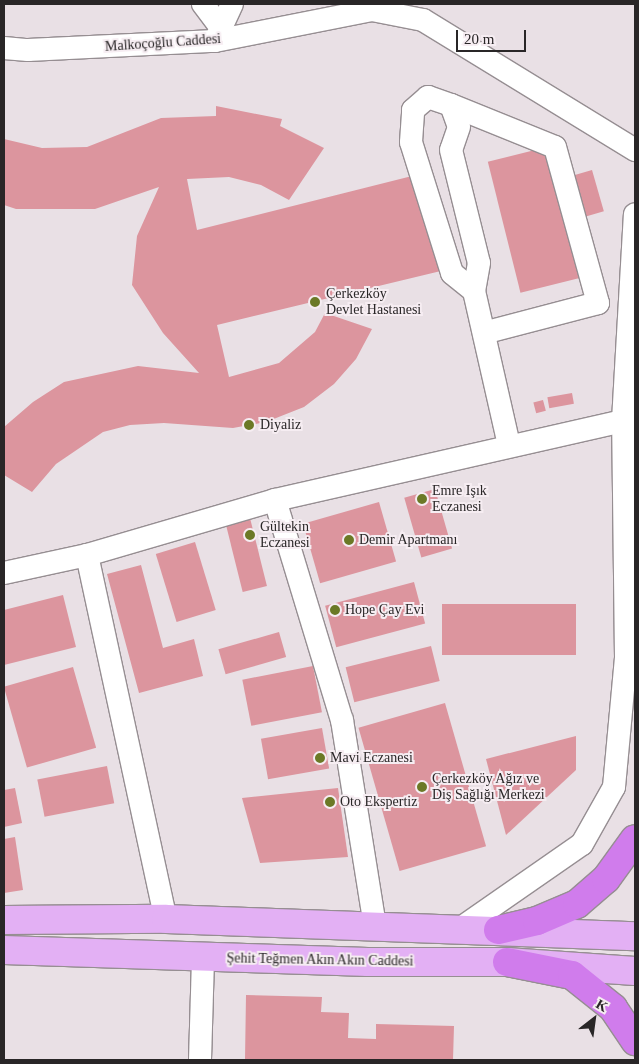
<!DOCTYPE html>
<html>
<head>
<meta charset="utf-8">
<style>
	body { margin:0 }
	#map { position:relative; width:639px; height:1064px; overflow:hidden; background:#e9e0e5; font-family:Georgia,serif }
	div>[style] { position:absolute }
	.building>* { inset:0; background:#dc959e; transform-origin:0 0 }
	.roads { filter:drop-shadow(1px 0 #968e92) drop-shadow(-1px 0 #968e92) drop-shadow(0 1px #968e92) drop-shadow(0 -1px #968e92) }
	.minor>* { height:22px; margin:-11px; padding:0 11px; transform-origin:11px; border-radius:11px; background:#fff }
	.major>* { height:28px; margin:-14px; padding:0 14px; transform-origin:14px; border-radius:14px; background:#e3b0f4 }
	.highway>* { height:28px; margin:-14px; padding:0 14px; transform-origin:14px; border-radius:14px; background:#d07cec }
	.dots>* { width:14px; height:14px; translate:-50% -50%; box-sizing:border-box; border:2px solid #f6edf2; border-radius:50% }
	span { translate:-50% -50%; white-space:nowrap; text-align:center; line-height:1.15; -webkit-text-stroke:4px #f6edf2; paint-order:stroke }
	.street-label { font-size:14px; color:#292627 }
	.poi-label { font-size:14px; color:#292627 }
	.left { translate:0 -50%; text-align:left }
	.frame { position:absolute; inset:0; border:5px solid #292627; pointer-events:none }
	.north { position:absolute; left:569px; top:994px; width:50px; height:50px; -webkit-text-stroke:4px #f6edf2; paint-order:stroke; rotate:30deg; font-size:14px; font-weight:700; line-height:20px; text-align:center; color:#292627 }
	.north::after { content:''; display:block; margin:auto; width:18px; height:22px; background:#292627; clip-path:polygon(50% 0,100% 100%,50% 72%,0 100%) }
	.scale { position:absolute; left:456px; top:30px; width:70px; height:22px; box-sizing:border-box; border:2px solid #292627; border-top:0; padding-left:6px; font-size:15px; line-height:18px; white-space:nowrap; color:#292627; -webkit-text-stroke:4px #f6edf2; paint-order:stroke }
</style>
</head>
<body>
<div id="map">
	<div class="building">
		<i style="clip-path:polygon(216px 106px,282px 119px,280px 126px,324px 148px,289px 200px,261px 185px,229px 177px,187px 179px,197px 230px,420px 174px,445px 270px,217px 325px,229px 377px,279px 363px,315px 332px,325px 313px,372px 329px,356px 359px,334px 384px,304px 407px,266px 422px,233px 428px,164px 423px,130px 425px,103px 432px,56px 464px,32px 492px,4px 475px,4px 427px,33px 402px,64px 382px,138px 366px,199px 373px,163px 333px,132px 285px,137px 236px,159px 187px,95px 209px,16px 209px,4px 205px,4px 139px,42px 148px,87px 147px,161px 118px,216px 116px)"></i>
		<i style="left:547px;top:147px;width:135px;height:61px;rotate:76deg"></i>
		<i style="left:592px;top:170px;width:43px;height:25px;rotate:74deg"></i>
		<i style="left:572px;top:393px;width:11px;height:25px;rotate:80deg"></i>
		<i style="left:543px;top:400px;width:11px;height:10px;rotate:75deg"></i>
		<i style="left:435px;top:489px;width:62px;height:32px;rotate:74deg"></i>
		<i style="left:379px;top:502px;width:62px;height:79px;rotate:74deg"></i>
		<i style="left:250px;top:518px;width:70px;height:25px;rotate:76deg"></i>
		<i style="left:195px;top:542px;width:71px;height:41px;rotate:73deg"></i>
		<i style="clip-path:polygon(141px 565px,163px 648px,194px 639px,203px 676px,139px 693px,107px 574px)"></i>
		<i style="left:414px;top:582px;width:43px;height:92px;rotate:75deg"></i>
		<i style="clip-path:polygon(63px 595px,76px 647px,4px 665px,4px 610px)"></i>
		<i style="left:576px;top:604px;width:51px;height:134px;rotate:90deg"></i>
		<i style="left:279px;top:632px;width:26px;height:63px;rotate:74deg"></i>
		<i style="left:431px;top:646px;width:36px;height:88px;rotate:76deg"></i>
		<i style="left:313px;top:666px;width:47px;height:72px;rotate:79deg"></i>
		<i style="left:73px;top:667px;width:84px;height:72px;rotate:74deg"></i>
		<i style="left:445px;top:703px;width:149px;height:90px;rotate:74deg"></i>
		<i style="left:322px;top:728px;width:41px;height:62px;rotate:80deg"></i>
		<i style="clip-path:polygon(576px 736px,576px 770px,506px 835px,486px 759px)"></i>
		<i style="left:107px;top:766px;width:38px;height:71px;rotate:79deg"></i>
		<i style="clip-path:polygon(15px 788px,22px 823px,4px 827px,4px 790px)"></i>
		<i style="clip-path:polygon(338px 788px,348px 857px,260px 863px,242px 798px)"></i>
		<i style="clip-path:polygon(15px 837px,23px 890px,4px 893px,4px 839px)"></i>
		<i style="clip-path:polygon(246px 995px,322px 997px,321px 1012px,349px 1013px,348px 1038px,376px 1039px,376px 1024px,454px 1026px,453px 1060px,245px 1060px)"></i>
	</div>
	<div class="roads">
		<div class="minor">
			<i style="left:203px;top:4px;width:30px;rotate:53deg"></i>
			<i style="left:360px;top:4px;width:13px;rotate:27deg"></i>
			<i style="left:372px;top:10px;width:52px;rotate:11.1deg"></i>
			<i style="left:423px;top:20px;width:249px;rotate:31.5deg"></i>
			<i style="left:215px;top:41px;width:41px;rotate:-65.3deg"></i>
			<i style="left:4px;top:48px;width:24px;rotate:5deg"></i>
			<i style="left:28px;top:50px;width:187px;rotate:-2.8deg"></i>
			<i style="left:215px;top:41px;width:160px;rotate:-11.2deg"></i>
			<i style="left:372px;top:10px;width:7px;rotate:-56deg"></i>
			<i style="left:451px;top:105px;width:112px;rotate:22deg"></i>
			<i style="left:555px;top:147px;width:162px;rotate:74.6deg"></i>
			<i style="left:598px;top:303px;width:118px;rotate:165.3deg"></i>
			<i style="left:474px;top:291px;width:28px;rotate:-141deg"></i>
			<i style="left:452px;top:273px;width:137px;rotate:-107.4deg"></i>
			<i style="left:411px;top:142px;width:32px;rotate:-86deg"></i>
			<i style="left:413px;top:110px;width:20px;rotate:-41deg"></i>
			<i style="left:428px;top:97px;width:24px;rotate:19deg"></i>
			<i style="left:451px;top:105px;width:23px;rotate:70deg"></i>
			<i style="left:459px;top:127px;width:24px;rotate:109deg"></i>
			<i style="left:451px;top:150px;width:116px;rotate:76.1deg"></i>
			<i style="left:479px;top:263px;width:28px;rotate:100deg"></i>
			<i style="left:474px;top:291px;width:158px;rotate:77.2deg"></i>
			<i style="left:275px;top:500px;width:230px;rotate:73.1deg"></i>
			<i style="left:342px;top:720px;width:209px;rotate:80.9deg"></i>
			<i style="left:87px;top:555px;width:372px;rotate:77.8deg"></i>
			<i style="left:4px;top:573px;width:85px;rotate:-12.2deg"></i>
			<i style="left:87px;top:555px;width:196px;rotate:-16.3deg"></i>
			<i style="left:275px;top:500px;width:357px;rotate:-12.8deg"></i>
			<i style="left:461px;top:928px;width:147px;rotate:-34.8deg"></i>
			<i style="left:582px;top:844px;width:65px;rotate:-60.7deg"></i>
			<i style="left:614px;top:787px;width:131px;rotate:-84.7deg"></i>
			<i style="left:626px;top:657px;width:236px;rotate:-90.7deg"></i>
			<i style="left:623px;top:421px;width:207px;rotate:-86.7deg"></i>
			<i style="left:200px;top:1060px;width:103px;rotate:-88.3deg"></i>
		</div>
		<div class="major">
			<i style="left:4px;top:920px;width:162px;rotate:-0.4deg"></i>
			<i style="left:166px;top:919px;width:469px;rotate:2.1deg"></i>
			<i style="left:4px;top:950px;width:364px;rotate:1.9deg"></i>
			<i style="left:368px;top:962px;width:139px"></i>
			<i style="left:507px;top:962px;width:128px;rotate:4deg"></i>
		</div>
		<div class="highway">
			<i style="left:498px;top:930px;width:40px;rotate:-13deg"></i>
			<i style="left:537px;top:921px;width:43px;rotate:-23deg"></i>
			<i style="left:577px;top:904px;width:38px;rotate:-41deg"></i>
			<i style="left:606px;top:879px;width:49px;rotate:-54.1deg"></i>
			<i style="left:507px;top:962px;width:66px;rotate:11.3deg"></i>
			<i style="left:572px;top:975px;width:53px;rotate:38.8deg"></i>
			<i style="left:613px;top:1008px;width:40px;rotate:56deg"></i>
		</div>
	</div>
	<div class="dots">
		<i style="left:315px;top:302px;background:#6b7926"></i>
		<i style="left:249px;top:425px;background:#6b7926"></i>
		<i style="left:422px;top:499px;background:#6b7926"></i>
		<i style="left:250px;top:535px;background:#6b7926"></i>
		<i style="left:349px;top:540px;background:#6b7926"></i>
		<i style="left:335px;top:610px;background:#6b7926"></i>
		<i style="left:320px;top:758px;background:#6b7926"></i>
		<i style="left:422px;top:787px;background:#6b7926"></i>
		<i style="left:330px;top:802px;background:#6b7926"></i>
	</div>
	<div class="street-label">
		<span style="left:163px;top:43px;rotate:-4deg">Malkoçoğlu Caddesi</span>
		<span style="left:320px;top:960px;rotate:1deg">Şehit Teğmen Akın Akın Caddesi</span>
	</div>
	<div class="poi-label">
		<span class="left" style="left:326px;top:302px">Çerkezköy<br>Devlet Hastanesi</span>
		<span class="left" style="left:260px;top:425px">Diyaliz</span>
		<span class="left" style="left:432px;top:499px">Emre Işık<br>Eczanesi</span>
		<span class="left" style="left:260px;top:535px">Gültekin<br>Eczanesi</span>
		<span class="left" style="left:359px;top:540px">Demir Apartmanı</span>
		<span class="left" style="left:345px;top:610px">Hope Çay Evi</span>
		<span class="left" style="left:330px;top:758px">Mavi Eczanesi</span>
		<span class="left" style="left:432px;top:787px">Çerkezköy Ağız ve<br>Diş Sağlığı Merkezi</span>
		<span class="left" style="left:340px;top:802px">Oto Ekspertiz</span>
	</div>
	<div class="frame"></div>
	<div class="north">K</div>
	<div class="scale">20 m</div>
</div>
</body>
</html>
